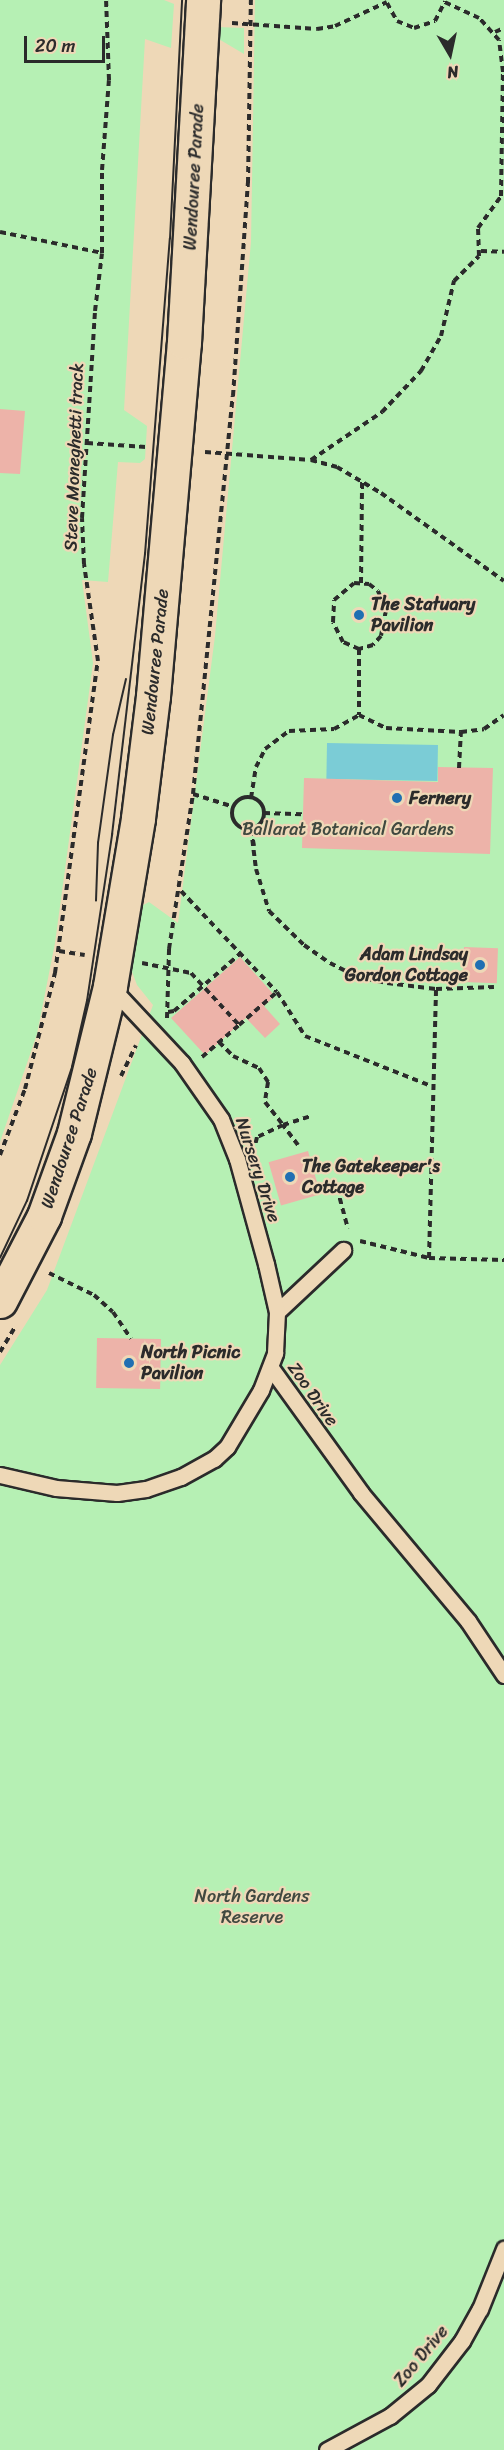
<!DOCTYPE html>
<html>
<head>
<meta charset="utf-8">
<style>
	body { margin:0 }
	#map { position:relative; width:504px; height:2450px; overflow:hidden; background:#eed8b7; font-family:Sriracha,sans-serif }
	div>[style] { position:absolute }
	.green>* { inset:0; background:#b6f0b4 }
	.water>* { inset:0; background:#7bccd6; transform-origin:0 0 }
	.building>* { inset:0; background:#edb3a9; transform-origin:0 0 }
	.path>* { height:4px; margin-top:-2px; transform-origin:0; background:repeating-linear-gradient(90deg,#2b2b2b 0 6px,transparent 0 10.5px) }
	.path>.ring { margin:-2px; padding:0; box-sizing:content-box; background:none; border:4px solid #2b2b2b; border-radius:50% }
	.roads { filter:drop-shadow(2px 0 #2b2b2b) drop-shadow(-2px 0 #2b2b2b) drop-shadow(0 2px #2b2b2b) drop-shadow(0 -2px #2b2b2b) }
	.lane>* { height:15px; margin:-7.5px; padding:0 7.5px; transform-origin:7.5px; border-radius:7.5px; background:#eed8b7 }
	.secondary>* { height:33px; margin:-16.5px; padding:0 16.5px; transform-origin:16.5px; border-radius:16.5px; background:#eed8b7 }
	.tram>* { height:1.5px; margin:-0.75px; padding:0 0.75px; transform-origin:0.75px; border-radius:0.75px; background:#2b2b2b }
	.dots>* { width:16px; height:16px; translate:-50% -50%; box-sizing:border-box; border:3px solid #eed8b7; border-radius:50% }
	span { translate:-50% -50%; white-space:nowrap; text-align:center; line-height:1.15; -webkit-text-stroke:4.5px #eed8b7; paint-order:stroke }
	.street-label { font-size:18px; color:#2b2b2b }
	.poi-label { font-size:18px; color:#2b2b2b; font-weight:700 }
	.left { translate:0 -50%; text-align:left }
	.right { translate:-100% -50%; text-align:right }
	.park-label { font-size:18px; color:#404940 }
	.north { position:absolute; left:420px; top:24px; width:60px; height:60px; -webkit-text-stroke:4px #eed8b7; paint-order:stroke; rotate:171deg; font-size:16px; font-weight:700; line-height:24px; text-align:center; color:#2b2b2b }
	.north::after { content:''; display:block; margin:auto; width:21px; height:27px; background:#2b2b2b; clip-path:polygon(50% 0,100% 100%,50% 72%,0 100%) }
	.scale { position:absolute; left:24px; top:36px; width:81px; height:27px; box-sizing:border-box; border:3px solid #2b2b2b; border-top:0; padding-left:8px; font-size:18px; line-height:21px; white-space:nowrap; color:#2b2b2b; -webkit-text-stroke:4px #eed8b7; paint-order:stroke }
</style>
</head>
<body>
<div id="map">
	<div class="green">
		<i style="clip-path:polygon(0 0,164px 0,174px 4px,171px 48px,145px 39px,124px 410px,147px 426px,145px 459px,140px 463px,118px 462px,108px 582px,82px 580px,93px 663px,55px 943px,37px 1034px,0 1142px)"></i>
		<i style="clip-path:polygon(255px 0,504px 0,504px 2450px,0 2450px,0 1365px,47px 1290px,153px 1005px,137px 985px,131px 969px,138px 908px,149px 902px,178px 923px,215px 636px,251px 242px)"></i>
		<i style="clip-path:polygon(217px 27px,244px 28px,244px 54px,217px 38px)"></i>
	</div>
	<div class="water">
		<i style="left:327px;top:743px;width:111px;height:36px;rotate:1deg"></i>
	</div>
	<div class="building">
		<i style="clip-path:polygon(0 409px,25px 411px,20px 474px,0 473px)"></i>
		<i style="clip-path:polygon(438px 767px,493px 768px,490px 854px,302px 848px,304px 778px,438px 782px)"></i>
		<i style="left:464px;top:947px;width:34px;height:35px;rotate:2deg"></i>
		<i style="clip-path:polygon(240px 957px,275px 996px,264px 1006px,280px 1024px,265px 1038px,246px 1018px,205px 1055px,171px 1018px)"></i>
		<i style="left:308px;top:1151px;width:45px;height:41px;rotate:74deg"></i>
		<i style="left:97px;top:1338px;width:64px;height:50px;rotate:1deg"></i>
	</div>
	<div class="path">
		<i style="left:387px;top:3px;width:21px;rotate:61deg"></i>
		<i style="left:397px;top:21px;width:18px;rotate:22deg"></i>
		<i style="left:414px;top:28px;width:22px;rotate:-18deg"></i>
		<i style="left:435px;top:21px;width:22px;rotate:-63deg"></i>
		<i style="left:232px;top:23px;width:85px;rotate:4deg"></i>
		<i style="left:317px;top:29px;width:18px;rotate:-9deg"></i>
		<i style="left:335px;top:26px;width:57px;rotate:-24.8deg"></i>
		<i style="left:495px;top:32px;width:10px;rotate:-24deg"></i>
		<i style="left:0;top:232px;width:104px;rotate:11.6deg"></i>
		<i style="left:481px;top:251px;width:23px;rotate:2deg"></i>
		<i style="left:87px;top:443px;width:59px;rotate:3.9deg"></i>
		<i style="left:205px;top:452px;width:106px;rotate:4.3deg"></i>
		<i style="left:311px;top:460px;width:27px;rotate:15deg"></i>
		<i style="left:337px;top:467px;width:51px;rotate:30.6deg"></i>
		<i style="left:381px;top:493px;width:151px;rotate:35.6deg"></i>
		<i style="left:311px;top:460px;width:86px;rotate:-34.1deg"></i>
		<i style="left:382px;top:412px;width:57px;rotate:-46.4deg"></i>
		<i style="left:421px;top:371px;width:40px;rotate:-60.3deg"></i>
		<i style="left:441px;top:336px;width:57px;rotate:-76.7deg"></i>
		<i style="left:454px;top:281px;width:35px;rotate:-45deg"></i>
		<i style="left:479px;top:256px;width:28px;rotate:-92deg"></i>
		<i style="left:478px;top:228px;width:39px;rotate:-54deg"></i>
		<i style="left:501px;top:196px;width:124px;rotate:-89.1deg"></i>
		<i style="left:503px;top:72px;width:32px;rotate:-97deg"></i>
		<i style="left:499px;top:40px;width:30px;rotate:-132deg"></i>
		<i style="left:479px;top:18px;width:38px;rotate:-155deg"></i>
		<i style="left:354px;top:583px;width:15px;rotate:4deg"></i>
		<i style="left:369px;top:584px;width:11px;rotate:38deg"></i>
		<i style="left:378px;top:591px;width:21px;rotate:67deg"></i>
		<i style="left:386px;top:610px;width:26px;rotate:101deg"></i>
		<i style="left:381px;top:636px;width:12px;rotate:132deg"></i>
		<i style="left:373px;top:645px;width:15px;rotate:164deg"></i>
		<i style="left:359px;top:649px;width:17px;rotate:-156deg"></i>
		<i style="left:343px;top:642px;width:22px;rotate:-117deg"></i>
		<i style="left:333px;top:622px;width:22px;rotate:-87deg"></i>
		<i style="left:334px;top:600px;width:26px;rotate:-40deg"></i>
		<i style="left:361px;top:583px;width:101px;rotate:-89.4deg"></i>
		<i style="left:359px;top:649px;width:66px;rotate:90deg"></i>
		<i style="left:459px;top:768px;width:36px;rotate:-87deg"></i>
		<i style="left:193px;top:794px;width:43px;rotate:17.6deg"></i>
		<i class="ring" style="left:232px;top:797px;width:28px;height:28px"></i>
		<i style="left:251px;top:798px;width:31px;rotate:-81deg"></i>
		<i style="left:256px;top:767px;width:20px;rotate:-63deg"></i>
		<i style="left:265px;top:749px;width:30px;rotate:-37deg"></i>
		<i style="left:289px;top:731px;width:45px;rotate:-2.5deg"></i>
		<i style="left:334px;top:729px;width:29px;rotate:-29deg"></i>
		<i style="left:359px;top:715px;width:30px;rotate:26deg"></i>
		<i style="left:386px;top:728px;width:75px;rotate:3.1deg"></i>
		<i style="left:461px;top:732px;width:23px;rotate:-7deg"></i>
		<i style="left:484px;top:729px;width:24px;rotate:-35deg"></i>
		<i style="left:264px;top:813px;width:38px;rotate:2deg"></i>
		<i style="left:254px;top:846px;width:17px;rotate:-100deg"></i>
		<i style="left:251px;top:829px;width:40px;rotate:82.9deg"></i>
		<i style="left:256px;top:869px;width:44px;rotate:72.8deg"></i>
		<i style="left:269px;top:911px;width:49px;rotate:44.2deg"></i>
		<i style="left:304px;top:945px;width:32px;rotate:35deg"></i>
		<i style="left:330px;top:963px;width:30px;rotate:27deg"></i>
		<i style="left:357px;top:977px;width:31px;rotate:11deg"></i>
		<i style="left:387px;top:983px;width:49px;rotate:7deg"></i>
		<i style="left:436px;top:989px;width:58px;rotate:-2deg"></i>
		<i style="left:181px;top:891px;width:139px;rotate:46.5deg"></i>
		<i style="left:277px;top:992px;width:52px;rotate:57.5deg"></i>
		<i style="left:305px;top:1036px;width:136px;rotate:21.6deg"></i>
		<i style="left:59px;top:951px;width:26px;rotate:9deg"></i>
		<i style="left:142px;top:963px;width:50px;rotate:11.5deg"></i>
		<i style="left:191px;top:973px;width:71px;rotate:47.3deg"></i>
		<i style="left:239px;top:1025px;width:50px;rotate:-41deg"></i>
		<i style="left:168px;top:1012px;width:6px;rotate:-9deg"></i>
		<i style="left:174px;top:1011px;width:89px;rotate:-40.9deg"></i>
		<i style="left:167px;top:1018px;width:69px;rotate:-88.3deg"></i>
		<i style="left:169px;top:949px;width:157px;rotate:-81.2deg"></i>
		<i style="left:193px;top:794px;width:400px;rotate:-84.3deg"></i>
		<i style="left:233px;top:396px;width:214px;rotate:-86deg"></i>
		<i style="left:248px;top:183px;width:183px;rotate:-89.1deg"></i>
		<i style="left:219px;top:1042px;width:20px;rotate:45deg"></i>
		<i style="left:233px;top:1056px;width:29px;rotate:25deg"></i>
		<i style="left:259px;top:1068px;width:17px;rotate:57deg"></i>
		<i style="left:268px;top:1082px;width:20px;rotate:99deg"></i>
		<i style="left:265px;top:1102px;width:29px;rotate:52deg"></i>
		<i style="left:283px;top:1125px;width:29px;rotate:155deg"></i>
		<i style="left:257px;top:1137px;width:9px;rotate:103deg"></i>
		<i style="left:202px;top:1057px;width:49px;rotate:-40.9deg"></i>
		<i style="left:121px;top:1076px;width:34px;rotate:-64deg"></i>
		<i style="left:298px;top:1145px;width:25px;rotate:-127deg"></i>
		<i style="left:283px;top:1125px;width:29px;rotate:-18deg"></i>
		<i style="left:0;top:1155px;width:71px;rotate:-69.3deg"></i>
		<i style="left:25px;top:1089px;width:120px;rotate:-75.5deg"></i>
		<i style="left:55px;top:973px;width:315px;rotate:-82.2deg"></i>
		<i style="left:98px;top:661px;width:98px;rotate:-98.2deg"></i>
		<i style="left:84px;top:564px;width:46px;rotate:-92.5deg"></i>
		<i style="left:82px;top:518px;width:207px;rotate:-86.4deg"></i>
		<i style="left:95px;top:311px;width:58px;rotate:-83.1deg"></i>
		<i style="left:102px;top:253px;width:83px;rotate:-90deg"></i>
		<i style="left:102px;top:170px;width:90px;rotate:-85.6deg"></i>
		<i style="left:109px;top:80px;width:80px;rotate:-92.1deg"></i>
		<i style="left:337px;top:1188px;width:42px;rotate:75deg"></i>
		<i style="left:360px;top:1241px;width:71px;rotate:13.8deg"></i>
		<i style="left:429px;top:1258px;width:75px;rotate:1.5deg"></i>
		<i style="left:429px;top:1258px;width:269px;rotate:-88.5deg"></i>
		<i style="left:49px;top:1273px;width:50px;rotate:26.1deg"></i>
		<i style="left:94px;top:1295px;width:25px;rotate:42deg"></i>
		<i style="left:113px;top:1312px;width:32px;rotate:56deg"></i>
		<i style="left:0;top:1352px;width:29px;rotate:-59deg"></i>
	</div>
	<div class="roads">
		<div class="lane">
			<i style="left:277px;top:1312px;width:91px;rotate:-43.2deg"></i>
			<i style="left:271px;top:1368px;width:154px;rotate:54.2deg"></i>
			<i style="left:361px;top:1493px;width:167px;rotate:50.1deg"></i>
			<i style="left:468px;top:1621px;width:65px;rotate:56.3deg"></i>
			<i style="left:0;top:1475px;width:57px;rotate:13.1deg"></i>
			<i style="left:56px;top:1488px;width:61px;rotate:4.7deg"></i>
			<i style="left:117px;top:1493px;width:29px;rotate:-8deg"></i>
			<i style="left:146px;top:1489px;width:37px;rotate:-19deg"></i>
			<i style="left:181px;top:1477px;width:38px;rotate:-29deg"></i>
			<i style="left:214px;top:1459px;width:18px;rotate:-43deg"></i>
			<i style="left:227px;top:1447px;width:66px;rotate:-59.2deg"></i>
			<i style="left:261px;top:1390px;width:40px;rotate:-69deg"></i>
			<i style="left:275px;top:1353px;width:41px;rotate:-87.2deg"></i>
			<i style="left:277px;top:1312px;width:49px;rotate:-102.9deg"></i>
			<i style="left:266px;top:1264px;width:109px;rotate:-105.4deg"></i>
			<i style="left:237px;top:1159px;width:43px;rotate:-111.8deg"></i>
			<i style="left:221px;top:1119px;width:68px;rotate:-124.9deg"></i>
			<i style="left:182px;top:1063px;width:104px;rotate:-133.1deg"></i>
			<i style="left:327px;top:2450px;width:72px;rotate:-28.4deg"></i>
			<i style="left:390px;top:2416px;width:49px;rotate:-39.2deg"></i>
			<i style="left:428px;top:2385px;width:56px;rotate:-52.3deg"></i>
			<i style="left:462px;top:2341px;width:37px;rotate:-61deg"></i>
			<i style="left:480px;top:2309px;width:65px;rotate:-68.2deg"></i>
		</div>
		<div class="secondary">
			<i style="left:0;top:1301px;width:96px;rotate:-62.6deg"></i>
			<i style="left:44px;top:1216px;width:88px;rotate:-70.1deg"></i>
			<i style="left:74px;top:1133px;width:151px;rotate:-76.2deg"></i>
			<i style="left:110px;top:986px;width:170px;rotate:-80.5deg"></i>
			<i style="left:138px;top:818px;width:123px;rotate:-83deg"></i>
			<i style="left:153px;top:696px;width:355px;rotate:-85deg"></i>
			<i style="left:184px;top:342px;width:343px;rotate:-86.8deg"></i>
		</div>
	</div>
	<div class="tram">
		<i style="left:96px;top:901px;width:58px;rotate:-88deg"></i>
		<i style="left:98px;top:843px;width:109px;rotate:-82.1deg"></i>
		<i style="left:113px;top:735px;width:57px;rotate:-76.9deg"></i>
		<i style="left:0;top:1258px;width:63px;rotate:-64.7deg"></i>
		<i style="left:27px;top:1201px;width:141px;rotate:-71.4deg"></i>
		<i style="left:72px;top:1067px;width:68px;rotate:-77.2deg"></i>
		<i style="left:87px;top:1001px;width:168px;rotate:-81.4deg"></i>
		<i style="left:112px;top:835px;width:283px;rotate:-83.3deg"></i>
		<i style="left:145px;top:554px;width:316px;rotate:-85.5deg"></i>
		<i style="left:170px;top:239px;width:239px;rotate:-87.1deg"></i>
	</div>
	<div class="dots">
		<i style="left:359px;top:615px;background:#1f6fb2"></i>
		<i style="left:397px;top:798px;background:#1f6fb2"></i>
		<i style="left:480px;top:965px;background:#1f6fb2"></i>
		<i style="left:290px;top:1177px;background:#1f6fb2"></i>
		<i style="left:129px;top:1363px;background:#1f6fb2"></i>
	</div>
	<div class="street-label">
		<span style="left:194px;top:177px;rotate:-87deg">Wendouree Parade</span>
		<span style="left:74px;top:457px;rotate:-88deg">Steve Moneghetti track</span>
		<span style="left:155px;top:662px;rotate:-84deg">Wendouree Parade</span>
		<span style="left:69px;top:1138px;rotate:-72deg">Wendouree Parade</span>
		<span style="left:258px;top:1170px;rotate:72deg">Nursery Drive</span>
		<span style="left:313px;top:1394px;rotate:55deg">Zoo Drive</span>
		<span style="left:421px;top:2356px;rotate:-50deg">Zoo Drive</span>
	</div>
	<div class="poi-label">
		<span class="left" style="left:371px;top:615px">The Statuary<br>Pavilion</span>
		<span class="left" style="left:409px;top:798px">Fernery</span>
		<span class="right" style="left:468px;top:965px">Adam Lindsay<br>Gordon Cottage</span>
		<span class="left" style="left:302px;top:1177px">The Gatekeeper's<br>Cottage</span>
		<span class="left" style="left:141px;top:1363px">North Picnic<br>Pavilion</span>
	</div>
	<div class="park-label">
		<span style="left:348px;top:829px">Ballarat Botanical Gardens</span>
		<span style="left:252px;top:1907px">North Gardens<br>Reserve</span>
	</div>
	<div class="north">N</div>
	<div class="scale">20 m</div>
</div>
</body>
</html>
